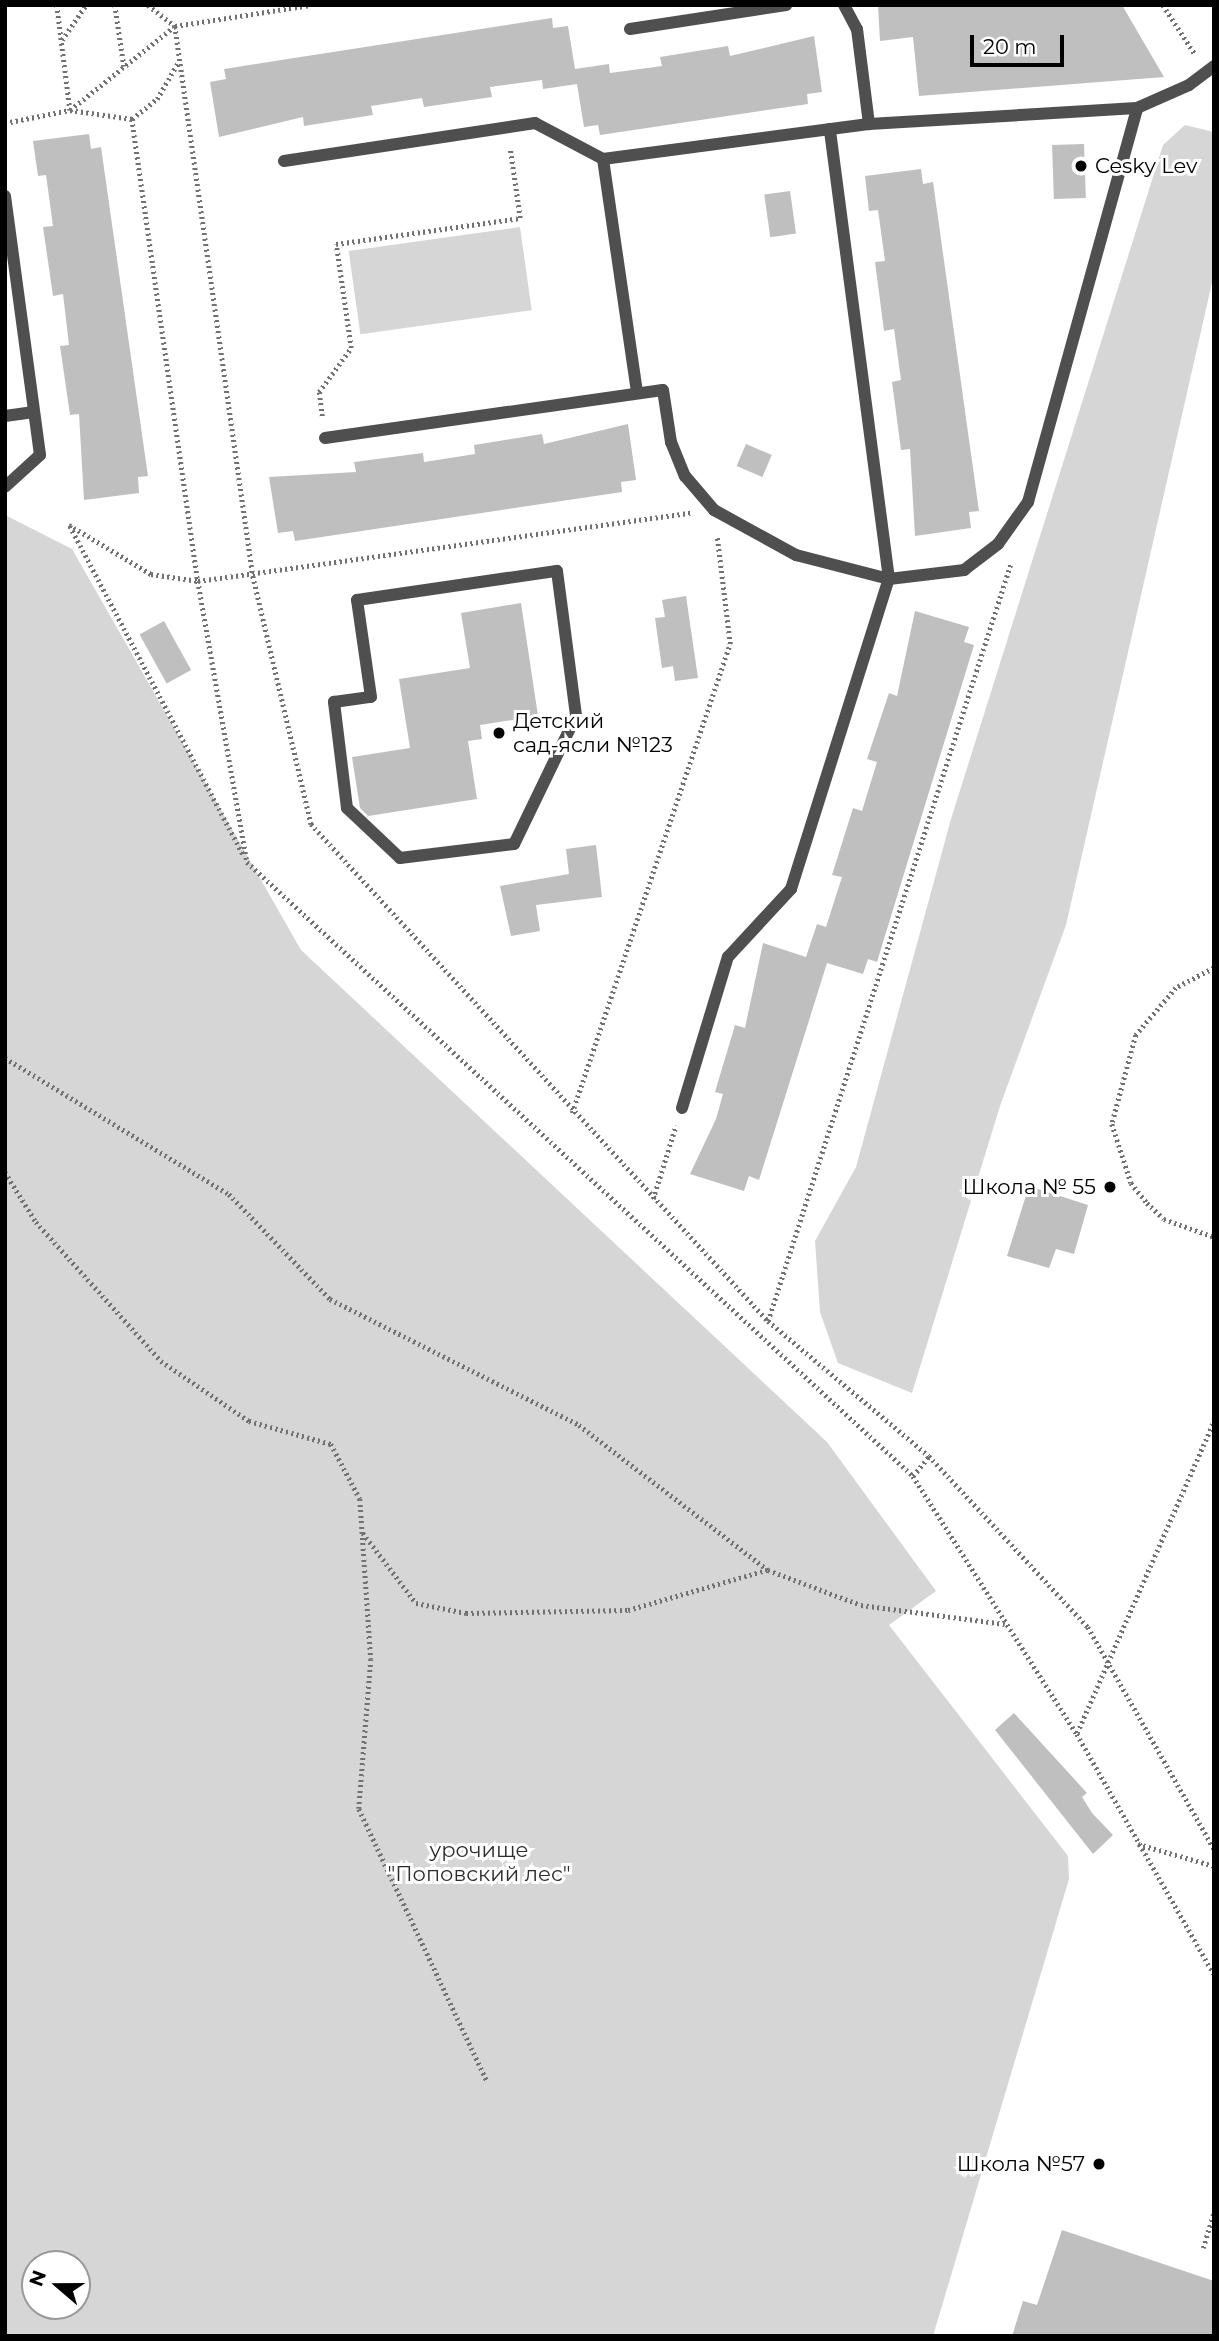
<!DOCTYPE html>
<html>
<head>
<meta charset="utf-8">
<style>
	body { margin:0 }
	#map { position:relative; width:1219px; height:2341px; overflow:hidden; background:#fff; font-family:Montserrat,sans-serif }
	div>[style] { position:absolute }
	.green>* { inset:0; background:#d6d6d6; transform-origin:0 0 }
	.building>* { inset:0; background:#bfbfbf; transform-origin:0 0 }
	.path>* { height:4.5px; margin-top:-2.25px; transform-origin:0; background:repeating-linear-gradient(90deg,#717171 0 2px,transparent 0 5.5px) }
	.service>* { height:12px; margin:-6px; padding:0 6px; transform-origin:6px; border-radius:6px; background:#4f4f4f }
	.dots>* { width:19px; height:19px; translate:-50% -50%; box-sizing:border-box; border:4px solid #fff; border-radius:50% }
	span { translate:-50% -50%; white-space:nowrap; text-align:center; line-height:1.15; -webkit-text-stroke:6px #fff; paint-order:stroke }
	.poi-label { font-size:21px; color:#000 }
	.left { translate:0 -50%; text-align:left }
	.right { translate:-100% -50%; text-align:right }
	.park-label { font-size:21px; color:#2d2d2d }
	.frame { position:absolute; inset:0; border:7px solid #000; pointer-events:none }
	.north { position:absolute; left:21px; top:2250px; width:70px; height:70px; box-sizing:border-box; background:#fff; border:2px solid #999; border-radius:50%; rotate:290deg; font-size:19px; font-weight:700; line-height:28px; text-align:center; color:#000 }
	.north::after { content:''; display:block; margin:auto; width:24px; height:32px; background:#000; clip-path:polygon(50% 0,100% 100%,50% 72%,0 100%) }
	.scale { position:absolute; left:970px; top:35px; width:94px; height:32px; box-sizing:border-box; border:4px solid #000; border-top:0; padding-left:9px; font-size:21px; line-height:24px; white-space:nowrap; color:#000; -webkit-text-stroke:5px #fff; paint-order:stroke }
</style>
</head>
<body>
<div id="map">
	<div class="green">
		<i style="clip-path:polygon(1185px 125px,1214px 132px,1214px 274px,1066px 925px,1000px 1106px,912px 1393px,838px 1363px,820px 1312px,815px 1241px,856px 1167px,951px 819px,1163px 145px)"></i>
		<i style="left:520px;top:227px;width:84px;height:173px;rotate:82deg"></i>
		<i style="clip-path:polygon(evenodd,5px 515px,72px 549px,301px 950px,827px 1442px,936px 1591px,889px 1625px,1068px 1856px,1069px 1879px,933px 2336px,5px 2336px,5px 515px,35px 2264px,77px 2264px,77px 2306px,35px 2306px,35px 2264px)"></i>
	</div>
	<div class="building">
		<i style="clip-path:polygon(878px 5px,1122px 5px,1164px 77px,919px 96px,913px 37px,880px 41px)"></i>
		<i style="clip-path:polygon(552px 18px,553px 28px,568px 26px,575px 69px,609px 64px,610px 73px,662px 66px,660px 57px,728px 46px,730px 56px,814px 36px,822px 92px,807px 94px,808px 104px,600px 135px,598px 125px,584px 127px,577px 84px,543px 89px,542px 80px,490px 87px,492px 97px,424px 107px,422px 98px,371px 106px,373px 115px,304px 126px,303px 117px,219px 137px,210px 82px,226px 79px,224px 69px)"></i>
		<i style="clip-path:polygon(89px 134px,91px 149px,101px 147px,148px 476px,138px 477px,139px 493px,84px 500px,79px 414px,70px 415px,60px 346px,69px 345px,63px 294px,53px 296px,43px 227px,53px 226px,46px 175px,38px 176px,33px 141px)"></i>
		<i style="left:1084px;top:144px;width:54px;height:32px;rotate:88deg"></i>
		<i style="clip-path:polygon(921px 169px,923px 184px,933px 182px,979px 511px,969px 512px,971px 528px,915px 536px,910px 449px,901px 450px,892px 382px,901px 380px,894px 329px,884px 331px,875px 262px,885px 261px,878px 210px,869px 211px,865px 176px)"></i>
		<i style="left:790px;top:191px;width:43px;height:26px;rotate:82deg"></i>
		<i style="clip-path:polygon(628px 424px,636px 480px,621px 482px,622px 492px,295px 541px,293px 531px,278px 533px,269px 477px,356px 472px,354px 462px,423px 453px,424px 462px,450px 458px,475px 454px,474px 445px,542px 434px,544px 444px)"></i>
		<i style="left:746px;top:444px;width:28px;height:24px;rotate:23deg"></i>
		<i style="clip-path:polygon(686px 596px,698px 678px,675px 681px,673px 666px,662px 668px,655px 618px,665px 617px,662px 600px)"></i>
		<i style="clip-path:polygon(521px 603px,538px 716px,480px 725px,482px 739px,468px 741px,477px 799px,368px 816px,360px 808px,352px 757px,410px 748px,399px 679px,470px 668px,461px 613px)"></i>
		<i style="clip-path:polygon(915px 611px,969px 627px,964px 642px,974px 645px,877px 962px,868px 959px,863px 974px,827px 963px,759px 1180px,749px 1176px,744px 1191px,690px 1174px,716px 1119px,723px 1094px,715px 1092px,735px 1025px,745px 1028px,763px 943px,806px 957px,817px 924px,826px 927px,842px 877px,832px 875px,853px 808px,862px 811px,877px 762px,867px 759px,889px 693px,897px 696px)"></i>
		<i style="left:164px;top:621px;width:56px;height:28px;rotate:61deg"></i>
		<i style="clip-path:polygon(596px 845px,602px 897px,536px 905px,540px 931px,511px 936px,500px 886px,569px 874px,566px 849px)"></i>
		<i style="clip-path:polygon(1029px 1186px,1088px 1205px,1074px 1254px,1056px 1249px,1049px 1268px,1007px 1256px)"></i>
		<i style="clip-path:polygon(1014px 1713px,1087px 1793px,1082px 1797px,1092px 1813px,1113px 1835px,1093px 1854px,995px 1730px)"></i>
		<i style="clip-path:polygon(1062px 2230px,1214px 2281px,1214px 2336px,1012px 2336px,1023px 2301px,1037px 2305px)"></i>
	</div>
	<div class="path">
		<i style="left:57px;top:5px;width:106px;rotate:82.9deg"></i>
		<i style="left:70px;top:110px;width:63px;rotate:8.3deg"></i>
		<i style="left:132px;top:119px;width:32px;rotate:-39deg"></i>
		<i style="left:157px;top:99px;width:44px;rotate:-59.9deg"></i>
		<i style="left:115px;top:5px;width:62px;rotate:81.6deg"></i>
		<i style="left:148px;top:5px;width:34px;rotate:38deg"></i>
		<i style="left:175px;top:26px;width:556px;rotate:81.93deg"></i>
		<i style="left:253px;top:576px;width:255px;rotate:76.8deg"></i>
		<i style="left:311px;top:824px;width:675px;rotate:47.4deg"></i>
		<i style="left:768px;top:1321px;width:210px;rotate:40deg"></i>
		<i style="left:929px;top:1456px;width:233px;rotate:47.1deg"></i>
		<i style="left:1088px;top:1627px;width:255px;rotate:60.4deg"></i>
		<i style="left:1163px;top:5px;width:59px;rotate:56.9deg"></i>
		<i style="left:62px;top:40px;width:42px;rotate:-55.6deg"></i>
		<i style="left:132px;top:119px;width:467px;rotate:81.9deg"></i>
		<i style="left:198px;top:581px;width:285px;rotate:80.1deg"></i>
		<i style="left:247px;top:862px;width:906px;rotate:42.67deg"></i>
		<i style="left:913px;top:1476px;width:306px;rotate:57.6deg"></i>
		<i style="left:1077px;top:1734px;width:276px;rotate:60.3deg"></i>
		<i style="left:5px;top:123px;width:66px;rotate:-11.3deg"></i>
		<i style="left:70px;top:110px;width:134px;rotate:-38.7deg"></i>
		<i style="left:175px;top:26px;width:137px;rotate:-8.8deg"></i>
		<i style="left:322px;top:416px;width:24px;rotate:-97deg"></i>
		<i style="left:319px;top:392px;width:54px;rotate:-54deg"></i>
		<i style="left:351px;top:348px;width:105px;rotate:-98.2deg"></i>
		<i style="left:336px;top:244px;width:186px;rotate:-8deg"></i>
		<i style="left:520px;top:218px;width:70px;rotate:-98.2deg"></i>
		<i style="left:69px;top:525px;width:96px;rotate:30.9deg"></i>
		<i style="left:151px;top:574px;width:48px;rotate:8.5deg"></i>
		<i style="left:198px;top:581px;width:497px;rotate:-7.9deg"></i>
		<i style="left:70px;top:526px;width:373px;rotate:62.2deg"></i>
		<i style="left:1214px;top:968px;width:43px;rotate:152.2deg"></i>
		<i style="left:1176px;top:988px;width:62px;rotate:130.4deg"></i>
		<i style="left:1136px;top:1035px;width:92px;rotate:105.1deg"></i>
		<i style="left:1112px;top:1124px;width:62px;rotate:72.1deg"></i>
		<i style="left:1131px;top:1183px;width:26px;rotate:51deg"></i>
		<i style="left:1147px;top:1203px;width:23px;rotate:43deg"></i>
		<i style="left:1164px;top:1219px;width:53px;rotate:19.8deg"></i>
		<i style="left:5px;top:1058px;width:262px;rotate:31.3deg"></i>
		<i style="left:229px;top:1194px;width:146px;rotate:46.1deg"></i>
		<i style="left:330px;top:1299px;width:279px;rotate:26.8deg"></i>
		<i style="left:579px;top:1425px;width:238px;rotate:37.5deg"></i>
		<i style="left:768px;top:1570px;width:99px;rotate:20.6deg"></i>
		<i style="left:861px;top:1605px;width:145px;rotate:7.5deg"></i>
		<i style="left:572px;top:1113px;width:495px;rotate:-71.4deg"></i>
		<i style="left:730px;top:644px;width:109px;rotate:-96.9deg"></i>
		<i style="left:5px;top:1172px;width:59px;rotate:58.2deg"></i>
		<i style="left:36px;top:1222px;width:187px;rotate:48deg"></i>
		<i style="left:161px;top:1361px;width:107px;rotate:34.3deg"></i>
		<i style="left:249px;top:1421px;width:85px;rotate:15.7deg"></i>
		<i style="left:331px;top:1444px;width:62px;rotate:62.2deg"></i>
		<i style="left:360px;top:1499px;width:160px;rotate:86.1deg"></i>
		<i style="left:371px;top:1659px;width:150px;rotate:94.6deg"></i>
		<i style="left:359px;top:1809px;width:301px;rotate:64.8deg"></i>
		<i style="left:653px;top:1199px;width:77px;rotate:-72.7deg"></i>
		<i style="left:768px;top:1321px;width:796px;rotate:-72.23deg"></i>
		<i style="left:913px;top:1476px;width:26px;rotate:-51deg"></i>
		<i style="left:363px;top:1533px;width:88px;rotate:52.9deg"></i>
		<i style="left:416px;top:1603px;width:51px;rotate:11.3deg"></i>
		<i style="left:466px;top:1613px;width:162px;rotate:-1.1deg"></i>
		<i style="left:628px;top:1610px;width:145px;rotate:-16.1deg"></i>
		<i style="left:1077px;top:1733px;width:341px;rotate:-66.3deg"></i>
		<i style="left:1138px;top:1844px;width:79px;rotate:16.1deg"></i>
		<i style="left:1203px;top:2248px;width:37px;rotate:-73deg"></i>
	</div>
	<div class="service">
		<i style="left:844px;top:5px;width:27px;rotate:62deg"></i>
		<i style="left:857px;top:29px;width:96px;rotate:82.8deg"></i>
		<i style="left:630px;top:29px;width:158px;rotate:-8.7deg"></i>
		<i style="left:603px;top:159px;width:236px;rotate:81.7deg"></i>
		<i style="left:284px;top:161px;width:254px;rotate:-8.6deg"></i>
		<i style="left:535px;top:123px;width:77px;rotate:27.9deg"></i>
		<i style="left:603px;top:159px;width:268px;rotate:-7.5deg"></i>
		<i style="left:869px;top:124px;width:268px;rotate:-3.4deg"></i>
		<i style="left:1137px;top:108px;width:57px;rotate:-23.9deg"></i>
		<i style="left:1189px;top:85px;width:31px;rotate:-37deg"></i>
		<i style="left:5px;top:196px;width:261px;rotate:82.3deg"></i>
		<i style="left:40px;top:455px;width:47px;rotate:137.6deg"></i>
		<i style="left:5px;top:416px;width:29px;rotate:-8deg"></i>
		<i style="left:325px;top:438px;width:341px;rotate:-8.1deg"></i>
		<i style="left:663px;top:390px;width:53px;rotate:81.3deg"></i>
		<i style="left:671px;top:442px;width:37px;rotate:68deg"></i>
		<i style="left:685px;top:476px;width:45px;rotate:49.5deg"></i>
		<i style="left:714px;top:510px;width:94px;rotate:28.8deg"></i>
		<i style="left:796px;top:555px;width:96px;rotate:14.5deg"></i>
		<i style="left:889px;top:579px;width:454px;rotate:-97.5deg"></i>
		<i style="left:557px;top:571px;width:146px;rotate:82.5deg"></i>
		<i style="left:576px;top:716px;width:142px;rotate:115.8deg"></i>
		<i style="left:514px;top:844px;width:115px;rotate:173deg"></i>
		<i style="left:400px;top:858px;width:73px;rotate:-136.7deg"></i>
		<i style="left:347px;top:808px;width:107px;rotate:-97deg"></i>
		<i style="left:334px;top:702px;width:37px;rotate:-8deg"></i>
		<i style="left:371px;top:697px;width:98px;rotate:-98.2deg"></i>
		<i style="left:357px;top:600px;width:202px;rotate:-8.3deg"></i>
		<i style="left:682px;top:1108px;width:158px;rotate:-73.1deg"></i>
		<i style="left:728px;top:957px;width:93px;rotate:-47.2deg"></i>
		<i style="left:791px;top:889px;width:325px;rotate:-72.5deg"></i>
		<i style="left:889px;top:579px;width:76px;rotate:-6.8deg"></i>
		<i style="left:964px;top:570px;width:43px;rotate:-37.4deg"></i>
		<i style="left:998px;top:544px;width:52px;rotate:-54.5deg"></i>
		<i style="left:1028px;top:502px;width:409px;rotate:-74.5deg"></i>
	</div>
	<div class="dots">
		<i style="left:1081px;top:166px;background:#000"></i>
		<i style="left:499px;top:733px;background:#000"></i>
		<i style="left:1110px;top:1187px;background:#000"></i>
		<i style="left:1099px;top:2164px;background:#000"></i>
	</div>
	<div class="poi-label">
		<span class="left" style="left:1095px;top:166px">Cesky Lev</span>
		<span class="left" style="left:513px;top:733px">Детский<br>сад-ясли №123</span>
		<span class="right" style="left:1096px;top:1187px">Школа № 55</span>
		<span class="right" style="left:1085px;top:2164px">Школа №57</span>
	</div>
	<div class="park-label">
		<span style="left:479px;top:1862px">урочище<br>"Поповский лес"</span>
	</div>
	<div class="frame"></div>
	<div class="north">N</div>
	<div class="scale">20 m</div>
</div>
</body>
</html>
